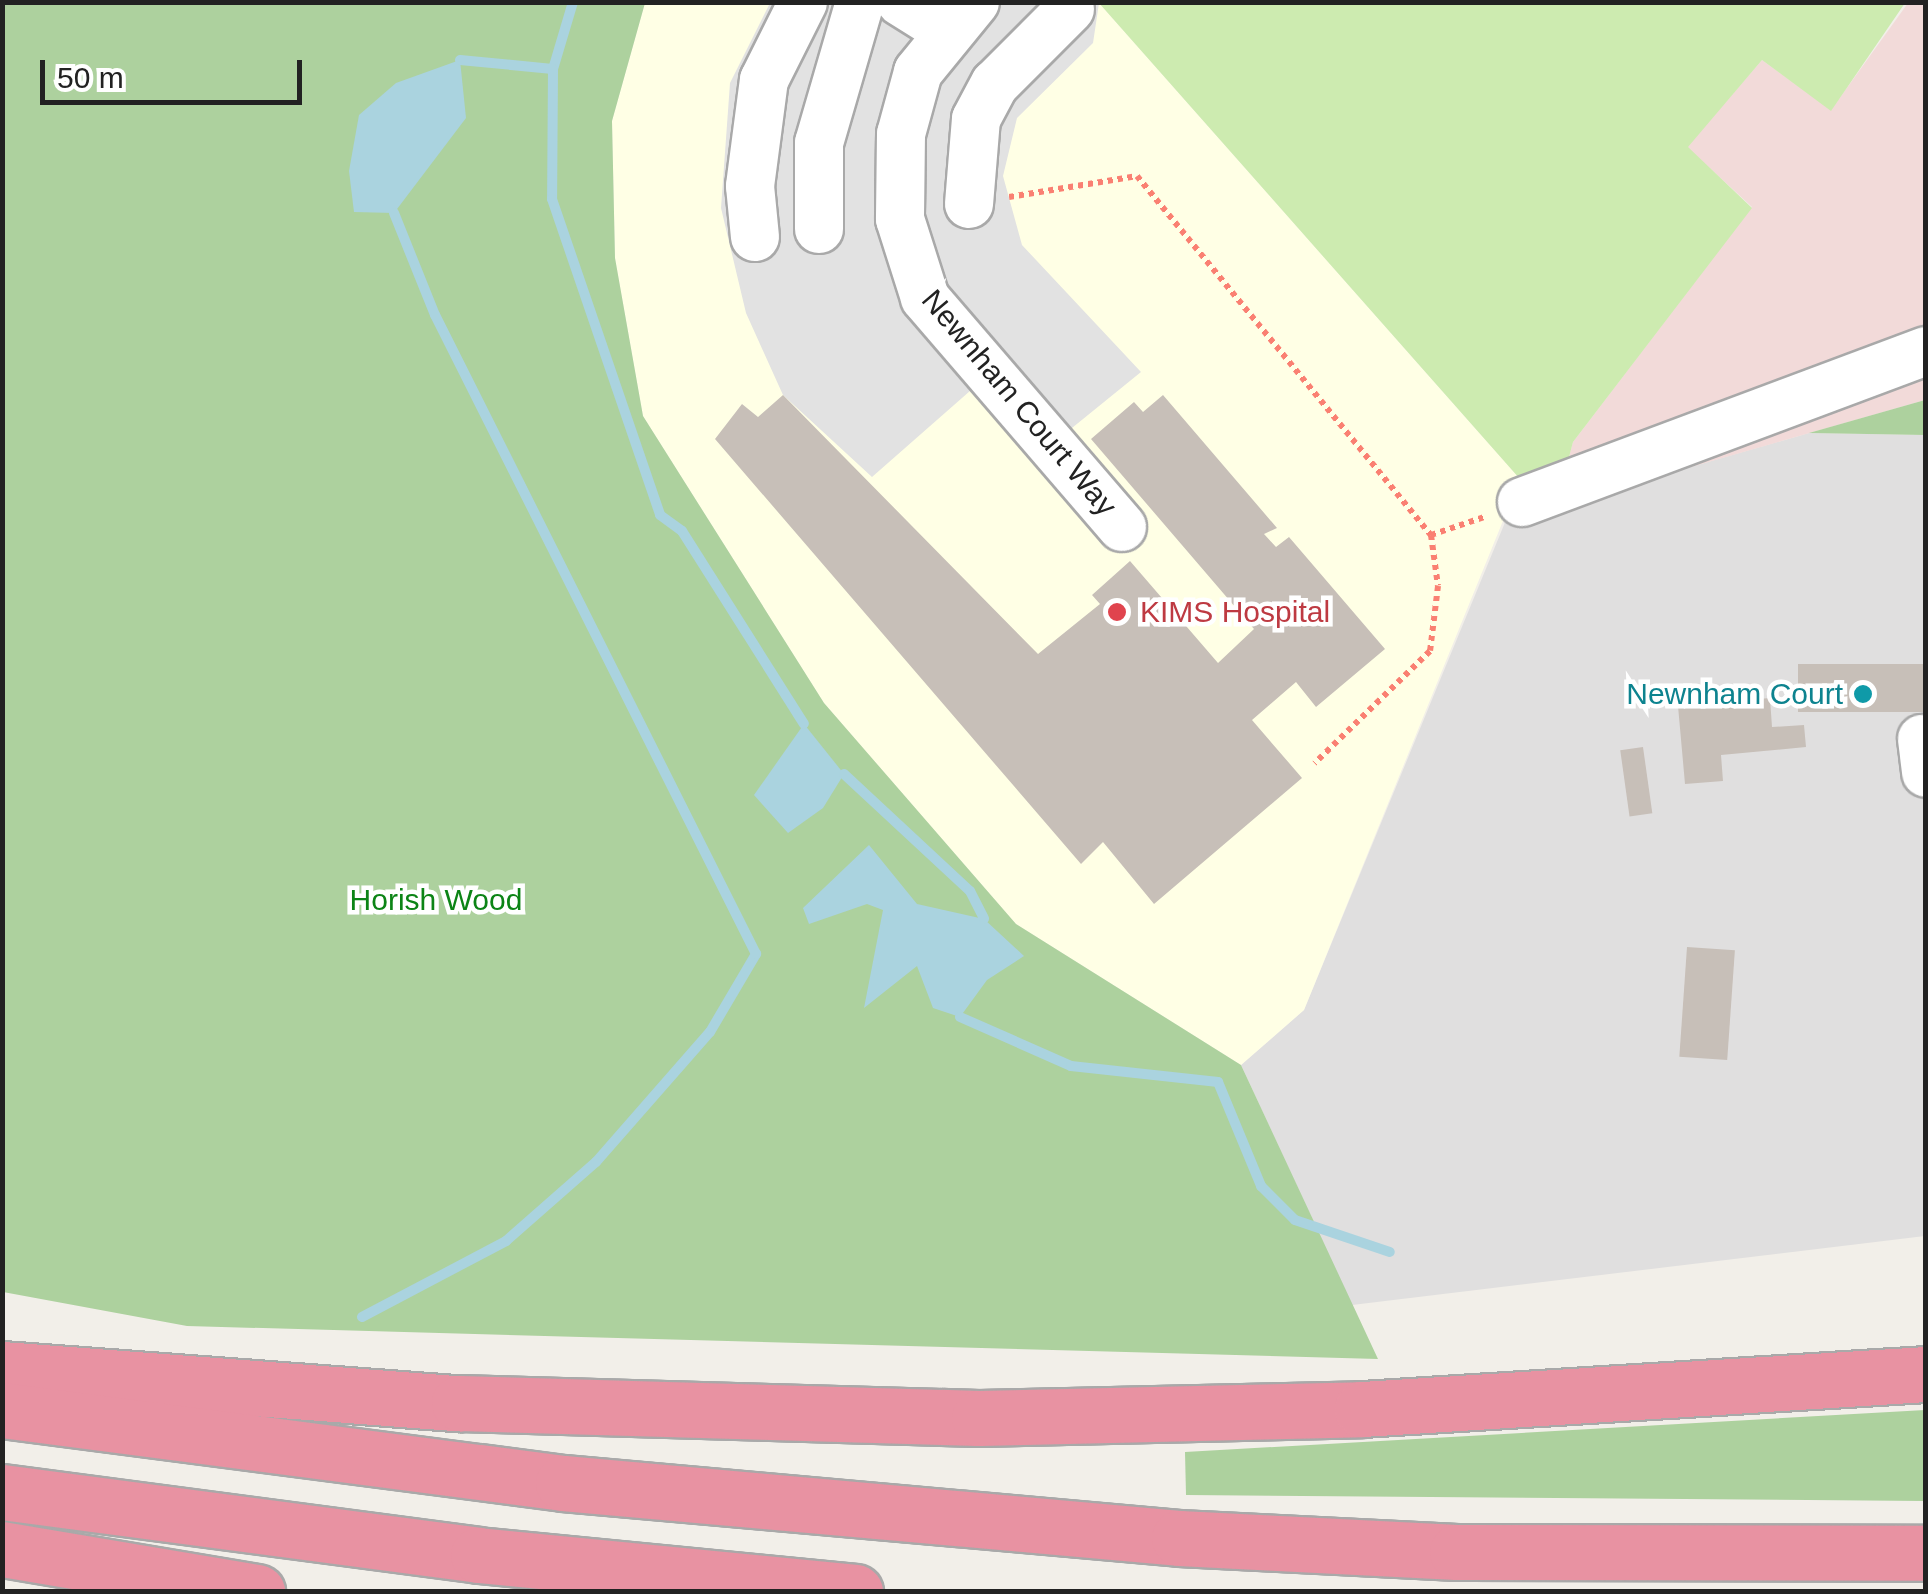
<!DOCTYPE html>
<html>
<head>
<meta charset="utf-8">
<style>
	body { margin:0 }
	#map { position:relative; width:1928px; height:1594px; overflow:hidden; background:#f2efe9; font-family:Helvetica,sans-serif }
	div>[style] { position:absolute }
	.residential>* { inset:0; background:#e0dfdf }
	.commercial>* { inset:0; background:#f2dad9 }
	.education>* { inset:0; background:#ffffe5 }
	.grass>* { inset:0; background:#cdebb0 }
	.forest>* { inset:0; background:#add19e }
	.parking>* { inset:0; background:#e2e2e2 }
	.water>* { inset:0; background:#aad3df }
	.stream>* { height:10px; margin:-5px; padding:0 5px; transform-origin:5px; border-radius:5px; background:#aad3df }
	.building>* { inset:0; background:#c7bfb8; transform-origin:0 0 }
	.path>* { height:6px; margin-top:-3px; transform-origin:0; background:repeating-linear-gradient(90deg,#fa8072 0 5px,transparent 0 10px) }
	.roads { filter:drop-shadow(2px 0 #a9a9a9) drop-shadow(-2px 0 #a9a9a9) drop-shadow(0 2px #a9a9a9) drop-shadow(0 -2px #a9a9a9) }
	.minor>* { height:48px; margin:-24px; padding:0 24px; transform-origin:24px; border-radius:24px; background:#fff }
	.highway>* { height:55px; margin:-27.5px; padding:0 27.5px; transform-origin:27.5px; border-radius:27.5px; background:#e892a2 }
	.dots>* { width:28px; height:28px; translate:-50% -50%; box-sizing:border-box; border:5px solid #fff; border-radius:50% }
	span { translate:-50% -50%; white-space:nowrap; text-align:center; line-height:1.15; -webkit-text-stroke:9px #fff; paint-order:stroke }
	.street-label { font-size:30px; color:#222 }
	.health-label { font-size:30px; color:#be3a42 }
	.left { translate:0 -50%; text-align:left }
	.culture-label { font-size:30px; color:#0d838f }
	.right { translate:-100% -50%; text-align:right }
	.park-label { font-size:30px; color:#0c8416 }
	.frame { position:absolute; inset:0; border:5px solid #222; pointer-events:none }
	.scale { position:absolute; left:40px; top:60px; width:262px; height:45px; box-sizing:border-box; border:5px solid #222; border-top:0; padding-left:12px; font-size:30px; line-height:35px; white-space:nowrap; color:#222; -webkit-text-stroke:8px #fff; paint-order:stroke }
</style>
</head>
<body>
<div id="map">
	<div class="residential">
		<i style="clip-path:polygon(1809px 433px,1925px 435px,1925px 1236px,1352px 1305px,1241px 1065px,1304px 1010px,1506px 520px)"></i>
	</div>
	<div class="commercial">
		<i style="clip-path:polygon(1908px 3px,1925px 3px,1925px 400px,1506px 520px,1520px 479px,1564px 475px,1573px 442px,1752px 207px,1687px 147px,1762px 60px,1831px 110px)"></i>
	</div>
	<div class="education">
		<i style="clip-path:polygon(645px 3px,1099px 3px,1520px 479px,1304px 1010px,1241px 1065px,1016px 924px,824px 703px,643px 416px,615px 258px,612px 121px)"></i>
	</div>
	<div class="grass">
		<i style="clip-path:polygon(1099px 3px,1905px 3px,1831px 111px,1762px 60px,1688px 147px,1752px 208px,1573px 442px,1564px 476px,1520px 479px)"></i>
	</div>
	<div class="forest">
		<i style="clip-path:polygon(2px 3px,645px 3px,612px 121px,615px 258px,643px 416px,824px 703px,1016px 924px,1241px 1065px,1378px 1359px,187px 1326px,3px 1292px)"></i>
		<i style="clip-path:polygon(1925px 400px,1925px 435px,1809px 433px)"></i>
		<i style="clip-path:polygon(1925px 1410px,1925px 1501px,1186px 1495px,1185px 1452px)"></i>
	</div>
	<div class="parking">
		<i style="clip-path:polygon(770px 3px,1099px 3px,1093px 43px,1017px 118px,1003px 176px,1022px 245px,1141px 372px,1067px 432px,1003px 362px,872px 477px,783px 395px,746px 313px,721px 208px,730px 83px)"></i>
	</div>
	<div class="water">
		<i style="clip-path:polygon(460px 60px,466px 118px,394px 213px,354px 212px,349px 171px,359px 115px,396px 83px)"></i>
		<i style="clip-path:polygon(804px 724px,844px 774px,823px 808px,788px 833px,754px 795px)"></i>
		<i style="clip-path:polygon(869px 845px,917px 904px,984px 919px,1024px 956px,987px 980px,960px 1017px,933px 1008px,917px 966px,864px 1008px,883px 910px,867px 904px,809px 924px,803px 908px)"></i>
	</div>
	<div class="stream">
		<i style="left:573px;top:2px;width:70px;rotate:106.6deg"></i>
		<i style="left:553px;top:69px;width:130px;rotate:90.4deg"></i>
		<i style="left:552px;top:199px;width:334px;rotate:71.1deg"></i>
		<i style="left:660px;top:515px;width:27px;rotate:36deg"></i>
		<i style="left:682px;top:531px;width:228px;rotate:57.7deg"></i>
		<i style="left:460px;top:60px;width:93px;rotate:5.5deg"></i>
		<i style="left:844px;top:774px;width:172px;rotate:42.9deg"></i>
		<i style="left:970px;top:891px;width:31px;rotate:63deg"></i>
		<i style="left:960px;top:1017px;width:121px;rotate:23.8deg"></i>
		<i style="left:1071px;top:1066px;width:148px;rotate:6.2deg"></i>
		<i style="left:1218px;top:1082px;width:113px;rotate:67.5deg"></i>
		<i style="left:1261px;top:1186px;width:48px;rotate:45deg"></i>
		<i style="left:1295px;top:1220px;width:100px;rotate:18.6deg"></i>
		<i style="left:362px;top:1317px;width:163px;rotate:-27.8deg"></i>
		<i style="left:506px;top:1241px;width:120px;rotate:-41.3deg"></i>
		<i style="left:596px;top:1162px;width:173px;rotate:-48.8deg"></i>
		<i style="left:710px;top:1032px;width:91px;rotate:-59.5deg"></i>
		<i style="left:756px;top:954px;width:715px;rotate:-116.67deg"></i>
		<i style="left:435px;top:315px;width:110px;rotate:-111.9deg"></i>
	</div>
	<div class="building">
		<i style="clip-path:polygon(783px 395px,1038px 654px,1100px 604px,1092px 595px,1130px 561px,1218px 663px,1254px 629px,1091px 439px,1134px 402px,1143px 412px,1163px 395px,1277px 528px,1264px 534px,1276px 547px,1289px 537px,1385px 649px,1316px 707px,1296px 682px,1252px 720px,1302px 778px,1154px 904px,1103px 842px,1081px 864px,715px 439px,742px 404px,758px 417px)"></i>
		<i style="left:1926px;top:664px;width:48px;height:128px;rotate:90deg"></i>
		<i style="clip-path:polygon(1770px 698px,1772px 727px,1804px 725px,1806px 747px,1721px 755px,1723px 781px,1685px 784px,1678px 706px)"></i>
		<i style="left:1643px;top:747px;width:67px;height:23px;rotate:82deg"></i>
		<i style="left:1687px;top:947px;width:48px;height:110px;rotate:4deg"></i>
	</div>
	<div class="path">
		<i style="left:1009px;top:197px;width:130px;rotate:-9.3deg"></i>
		<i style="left:1137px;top:176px;width:464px;rotate:50.7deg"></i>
		<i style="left:1431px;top:535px;width:51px;rotate:82.2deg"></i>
		<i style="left:1438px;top:586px;width:65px;rotate:97deg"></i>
		<i style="left:1430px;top:651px;width:161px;rotate:135.8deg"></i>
		<i style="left:1431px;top:535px;width:59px;rotate:-18.7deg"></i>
	</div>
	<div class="roads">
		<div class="minor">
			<i style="left:901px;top:2px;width:57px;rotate:32deg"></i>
			<i style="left:975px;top:2px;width:90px;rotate:129.2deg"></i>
			<i style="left:918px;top:72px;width:64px;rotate:105.3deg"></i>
			<i style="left:901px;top:134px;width:85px;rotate:90.7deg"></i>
			<i style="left:900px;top:219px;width:83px;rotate:72.4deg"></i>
			<i style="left:925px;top:298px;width:302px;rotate:49.3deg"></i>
			<i style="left:969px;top:204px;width:85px;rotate:-85.3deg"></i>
			<i style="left:976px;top:119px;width:40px;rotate:-62deg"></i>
			<i style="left:995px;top:84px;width:106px;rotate:-45deg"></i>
			<i style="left:819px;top:229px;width:86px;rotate:-90deg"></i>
			<i style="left:819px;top:143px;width:147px;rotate:-73.8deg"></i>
			<i style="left:755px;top:237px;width:51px;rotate:-95.6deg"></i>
			<i style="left:750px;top:186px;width:107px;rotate:-82.5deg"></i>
			<i style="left:764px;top:80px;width:87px;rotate:-63.4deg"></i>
			<i style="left:1522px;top:502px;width:431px;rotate:-20.5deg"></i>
			<i style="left:1922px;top:739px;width:34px;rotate:83deg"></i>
		</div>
		<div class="highway">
			<i style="left:2px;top:1369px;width:458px;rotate:4.3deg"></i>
			<i style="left:459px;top:1403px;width:520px;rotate:1.65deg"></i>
			<i style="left:979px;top:1418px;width:383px;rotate:-1.3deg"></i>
			<i style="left:1362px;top:1409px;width:565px;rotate:-3.55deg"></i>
			<i style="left:2px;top:1410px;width:566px;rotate:7.41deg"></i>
			<i style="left:563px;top:1483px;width:618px;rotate:5.1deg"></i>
			<i style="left:1179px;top:1538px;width:278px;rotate:2.9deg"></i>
			<i style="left:1457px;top:1552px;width:469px;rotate:0.1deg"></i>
			<i style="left:2px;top:1492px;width:480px;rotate:7.5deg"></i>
			<i style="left:478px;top:1555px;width:379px;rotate:5.6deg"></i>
			<i style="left:2px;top:1549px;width:259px;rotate:9.6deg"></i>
		</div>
	</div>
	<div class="dots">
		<i style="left:1117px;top:612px;background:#e0444e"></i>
		<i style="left:1863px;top:694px;background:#0f9aa8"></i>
	</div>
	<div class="street-label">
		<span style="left:1019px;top:403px;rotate:50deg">Newnham Court Way</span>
	</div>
	<div class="health-label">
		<span class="left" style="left:1140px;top:612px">KIMS Hospital</span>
	</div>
	<div class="culture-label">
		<span class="right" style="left:1843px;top:694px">Newnham Court</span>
	</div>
	<div class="park-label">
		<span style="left:436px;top:900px">Horish Wood</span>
	</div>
	<div class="frame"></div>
	<div class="scale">50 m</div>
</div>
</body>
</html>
